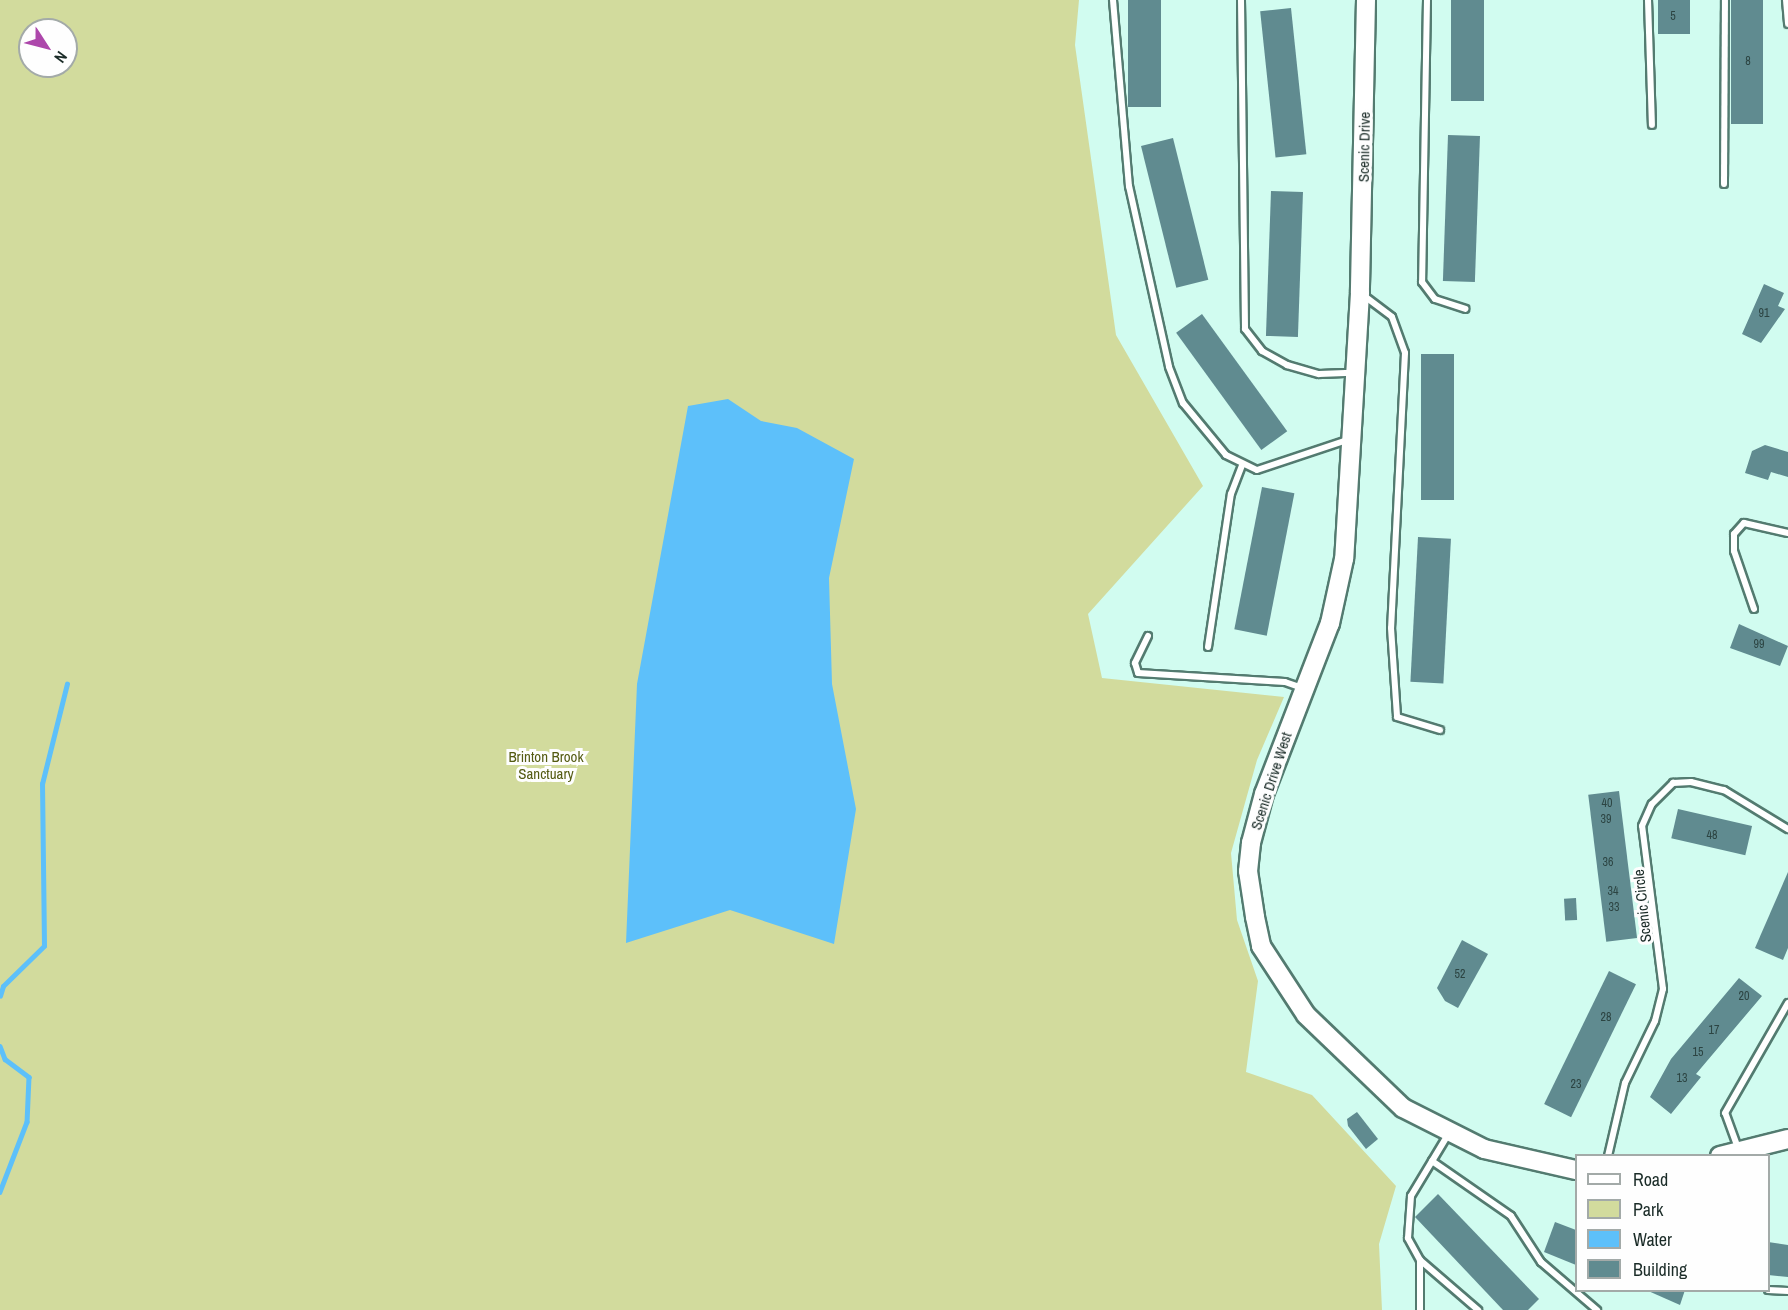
<!DOCTYPE html>
<html>
<head>
<meta charset="utf-8">
<style>
	body { margin:0 }
	#map { position:relative; width:1788px; height:1310px; overflow:hidden; background:#d1fcf0; font-family:"Archivo Narrow",sans-serif }
	div>[style] { position:absolute }
	.green>* { inset:0; background:#d2db9d }
	.water>* { inset:0; background:#5dc0fa }
	.stream>* { height:4.5px; margin:-2.25px; padding:0 2.25px; transform-origin:2.25px; border-radius:2.25px; background:#5dc0fa }
	.building>* { inset:0; background:#608b90; transform-origin:0 0 }
	.roads { filter:drop-shadow(2px 0 #537b70) drop-shadow(-2px 0 #537b70) drop-shadow(0 2px #537b70) drop-shadow(0 -2px #537b70) }
	.lane>* { height:6px; margin:-3px; padding:0 3px; transform-origin:3px; border-radius:3px; background:#fff }
	.secondary>* { height:18px; margin:-9px; padding:0 9px; transform-origin:9px; border-radius:9px; background:#fff }
	span { translate:-50% -50%; white-space:nowrap; text-align:center; line-height:1.15; -webkit-text-stroke:6px #fefefe; paint-order:stroke }
	.number-label { font-size:12px; color:#2c4442 }
	.number-label span { -webkit-text-stroke-width:0 }
	.street-label { font-size:15px; color:#1b2c28 }
	.park-label { font-size:15px; color:#545b12 }
	.legend { position:absolute; left:1575px; top:1154px; width:195px; height:138px; box-sizing:border-box; background:#fefefe; border:2px solid #a3aaa8; margin:0; padding:8px 10px; list-style:none; font-size:18px; color:#1b2c28 }
	.legend li { display:flex; align-items:center; gap:12px; height:30px }
	.legend b { width:30px; border:2px solid #a3aaa8 }
	.north { position:absolute; left:18px; top:18px; width:60px; height:60px; box-sizing:border-box; background:#fefefe; border:2px solid #a3aaa8; border-radius:50%; rotate:126deg; font-size:16px; font-weight:700; line-height:24px; text-align:center; color:#1b2c28 }
	.north::after { content:''; display:block; margin:auto; width:21px; height:27px; background:#ad47ab; clip-path:polygon(50% 0,100% 100%,50% 72%,0 100%) }
</style>
</head>
<body>
<div id="map">
	<div class="green">
		<i style="clip-path:polygon(evenodd,0 0,1079px 0,1075px 45px,1116px 335px,1203px 486px,1088px 614px,1102px 678px,1284px 697px,1257px 760px,1231px 853px,1237px 920px,1258px 981px,1246px 1072px,1312px 1095px,1396px 1186px,1379px 1244px,1382px 1310px,0 1310px,0 0,30px 30px,66px 30px,66px 66px,30px 66px,30px 30px)"></i>
	</div>
	<div class="water">
		<i style="clip-path:polygon(728px 399px,761px 421px,797px 428px,854px 459px,829px 578px,832px 684px,856px 809px,834px 944px,730px 910px,626px 943px,637px 684px,688px 406px)"></i>
	</div>
	<div class="stream">
		<i style="left:0;top:996px;width:10px;rotate:-73deg"></i>
		<i style="left:3px;top:986px;width:57px;rotate:-44.3deg"></i>
		<i style="left:44px;top:946px;width:162px;rotate:-90.7deg"></i>
		<i style="left:42px;top:784px;width:103px;rotate:-76deg"></i>
		<i style="left:0;top:1046px;width:14px;rotate:69deg"></i>
		<i style="left:5px;top:1059px;width:30px;rotate:37deg"></i>
		<i style="left:29px;top:1077px;width:45px;rotate:92.5deg"></i>
		<i style="left:27px;top:1122px;width:75px;rotate:111.1deg"></i>
	</div>
	<div class="building">
		<i style="left:1128px;top:0;width:33px;height:107px"></i>
		<i style="left:1451px;top:0;width:33px;height:101px"></i>
		<i style="left:1658px;top:0;width:32px;height:34px"></i>
		<i style="left:1731px;top:0;width:32px;height:124px"></i>
		<i style="left:1291px;top:8px;width:147px;height:31px;rotate:84deg"></i>
		<i style="left:1448px;top:135px;width:32px;height:146px;rotate:2deg"></i>
		<i style="left:1173px;top:138px;width:146px;height:33px;rotate:76deg"></i>
		<i style="left:1271px;top:191px;width:32px;height:145px;rotate:2deg"></i>
		<i style="clip-path:polygon(1764px 284px,1784px 293px,1778px 306px,1785px 309px,1761px 343px,1742px 334px)"></i>
		<i style="left:1202px;top:314px;width:145px;height:32px;rotate:54deg"></i>
		<i style="left:1421px;top:354px;width:33px;height:146px"></i>
		<i style="clip-path:polygon(1765px 445px,1788px 452px,1788px 477px,1771px 472px,1768px 480px,1745px 473px,1752px 451px)"></i>
		<i style="left:1262px;top:487px;width:33px;height:145px;rotate:11deg"></i>
		<i style="left:1418px;top:537px;width:33px;height:145px;rotate:3deg"></i>
		<i style="clip-path:polygon(1739px 624px,1788px 646px,1780px 666px,1730px 648px)"></i>
		<i style="left:1619px;top:791px;width:148px;height:31px;rotate:83deg"></i>
		<i style="left:1678px;top:809px;width:76px;height:30px;rotate:13deg"></i>
		<i style="clip-path:polygon(1788px 872px,1788px 948px,1783px 960px,1755px 948px)"></i>
		<i style="left:1576px;top:898px;width:22px;height:12px;rotate:87deg"></i>
		<i style="clip-path:polygon(1462px 940px,1488px 954px,1458px 1008px,1445px 1001px,1437px 988px)"></i>
		<i style="left:1609px;top:971px;width:30px;height:148px;rotate:26deg"></i>
		<i style="clip-path:polygon(1739px 978px,1762px 996px,1696px 1074px,1701px 1077px,1671px 1114px,1650px 1097px,1671px 1059px)"></i>
		<i style="clip-path:polygon(1357px 1112px,1378px 1139px,1366px 1149px,1348px 1126px,1347px 1119px)"></i>
		<i style="clip-path:polygon(1438px 1194px,1539px 1299px,1528px 1310px,1503px 1310px,1415px 1217px)"></i>
		<i style="clip-path:polygon(1555px 1222px,1576px 1230px,1576px 1265px,1544px 1252px)"></i>
		<i style="clip-path:polygon(1768px 1242px,1788px 1245px,1788px 1277px,1768px 1275px)"></i>
		<i style="clip-path:polygon(1646px 1290px,1685px 1290px,1680px 1305px)"></i>
	</div>
	<div class="roads">
		<div class="lane">
			<i style="left:1113px;top:0;width:187px;rotate:85.1deg"></i>
			<i style="left:1129px;top:186px;width:185px;rotate:77.5deg"></i>
			<i style="left:1169px;top:367px;width:39px;rotate:69deg"></i>
			<i style="left:1183px;top:403px;width:67px;rotate:50.4deg"></i>
			<i style="left:1226px;top:455px;width:34px;rotate:26deg"></i>
			<i style="left:1257px;top:470px;width:95px;rotate:-18.4deg"></i>
			<i style="left:1241px;top:0;width:329px;rotate:89.3deg"></i>
			<i style="left:1245px;top:329px;width:28px;rotate:52deg"></i>
			<i style="left:1262px;top:351px;width:29px;rotate:29deg"></i>
			<i style="left:1287px;top:365px;width:33px;rotate:16deg"></i>
			<i style="left:1319px;top:374px;width:33px;rotate:-2deg"></i>
			<i style="left:1427px;top:0;width:282px;rotate:91deg"></i>
			<i style="left:1422px;top:282px;width:21px;rotate:53deg"></i>
			<i style="left:1435px;top:299px;width:32px;rotate:18deg"></i>
			<i style="left:1648px;top:0;width:125px;rotate:88.2deg"></i>
			<i style="left:1786px;top:0;width:24px;rotate:85deg"></i>
			<i style="left:1724px;top:184px;width:184px;rotate:-89.7deg"></i>
			<i style="left:1363px;top:295px;width:36px;rotate:37deg"></i>
			<i style="left:1392px;top:317px;width:38px;rotate:70deg"></i>
			<i style="left:1405px;top:353px;width:275px;rotate:92.9deg"></i>
			<i style="left:1391px;top:628px;width:89px;rotate:86.1deg"></i>
			<i style="left:1397px;top:717px;width:45px;rotate:16.8deg"></i>
			<i style="left:1754px;top:609px;width:61px;rotate:-109deg"></i>
			<i style="left:1734px;top:551px;width:17px;rotate:-90deg"></i>
			<i style="left:1734px;top:534px;width:15px;rotate:-48deg"></i>
			<i style="left:1744px;top:523px;width:45px;rotate:12.8deg"></i>
			<i style="left:1148px;top:636px;width:30px;rotate:116deg"></i>
			<i style="left:1135px;top:663px;width:10px;rotate:73deg"></i>
			<i style="left:1138px;top:673px;width:147px;rotate:3.5deg"></i>
			<i style="left:1285px;top:682px;width:18px;rotate:19deg"></i>
			<i style="left:1208px;top:647px;width:155px;rotate:-81.5deg"></i>
			<i style="left:1231px;top:494px;width:30px;rotate:-69deg"></i>
			<i style="left:1738px;top:1148px;width:37px;rotate:-110deg"></i>
			<i style="left:1725px;top:1113px;width:127px;rotate:-60.2deg"></i>
			<i style="left:1608px;top:1156px;width:75px;rotate:-76.9deg"></i>
			<i style="left:1625px;top:1083px;width:69px;rotate:-64.2deg"></i>
			<i style="left:1655px;top:1021px;width:33px;rotate:-76deg"></i>
			<i style="left:1663px;top:989px;width:164px;rotate:-97.3deg"></i>
			<i style="left:1642px;top:826px;width:24px;rotate:-66deg"></i>
			<i style="left:1652px;top:804px;width:30px;rotate:-45deg"></i>
			<i style="left:1673px;top:783px;width:18px;rotate:-3deg"></i>
			<i style="left:1691px;top:782px;width:34px;rotate:14deg"></i>
			<i style="left:1724px;top:790px;width:75px;rotate:31.4deg"></i>
			<i style="left:1432px;top:1161px;width:96px;rotate:34.8deg"></i>
			<i style="left:1511px;top:1216px;width:55px;rotate:56.9deg"></i>
			<i style="left:1541px;top:1262px;width:74px;rotate:40.6deg"></i>
			<i style="left:1420px;top:1260px;width:77px;rotate:40.8deg"></i>
			<i style="left:1768px;top:1290px;width:20px;rotate:3deg"></i>
			<i style="left:1420px;top:1310px;width:50px;rotate:-90deg"></i>
			<i style="left:1420px;top:1260px;width:25px;rotate:-119deg"></i>
			<i style="left:1408px;top:1238px;width:42px;rotate:-85.9deg"></i>
			<i style="left:1411px;top:1196px;width:74px;rotate:-58.9deg"></i>
		</div>
		<div class="secondary">
			<i style="left:1366px;top:0;width:293px;rotate:91.2deg"></i>
			<i style="left:1360px;top:293px;width:266px;rotate:93.4deg"></i>
			<i style="left:1344px;top:559px;width:66px;rotate:102.3deg"></i>
			<i style="left:1330px;top:623px;width:183px;rotate:111.1deg"></i>
			<i style="left:1264px;top:794px;width:51px;rotate:104.9deg"></i>
			<i style="left:1251px;top:843px;width:28px;rotate:96deg"></i>
			<i style="left:1248px;top:871px;width:47px;rotate:81.3deg"></i>
			<i style="left:1255px;top:917px;width:30px;rotate:78deg"></i>
			<i style="left:1261px;top:946px;width:82px;rotate:56.9deg"></i>
			<i style="left:1306px;top:1015px;width:134px;rotate:43.8deg"></i>
			<i style="left:1403px;top:1108px;width:91px;rotate:26.8deg"></i>
			<i style="left:1484px;top:1149px;width:94px;rotate:12.9deg"></i>
			<i style="left:1720px;top:1156px;width:70px;rotate:-14deg"></i>
		</div>
	</div>
	<div class="number-label">
		<span style="left:1673px;top:17px">5</span>
		<span style="left:1748px;top:62px">8</span>
		<span style="left:1764px;top:314px">91</span>
		<span style="left:1759px;top:645px">99</span>
		<span style="left:1607px;top:804px">40</span>
		<span style="left:1606px;top:820px">39</span>
		<span style="left:1712px;top:836px">48</span>
		<span style="left:1608px;top:863px">36</span>
		<span style="left:1613px;top:892px">34</span>
		<span style="left:1614px;top:908px">33</span>
		<span style="left:1460px;top:975px">52</span>
		<span style="left:1744px;top:997px">20</span>
		<span style="left:1606px;top:1018px">28</span>
		<span style="left:1714px;top:1031px">17</span>
		<span style="left:1698px;top:1053px">15</span>
		<span style="left:1682px;top:1079px">13</span>
		<span style="left:1576px;top:1085px">23</span>
	</div>
	<div class="street-label">
		<span style="left:1364px;top:147px;rotate:-89deg">Scenic Drive</span>
		<span style="left:1271px;top:781px;rotate:-72deg">Scenic Drive West</span>
		<span style="left:1642px;top:906px;rotate:-96deg">Scenic Circle</span>
	</div>
	<div class="park-label">
		<span style="left:546px;top:765px">Brinton Brook<br>Sanctuary</span>
	</div>
	<ul class="legend">
	<li><b style="height:8px;background:#fff"></b>Road</li>
	<li><b style="height:16px;background:#d2db9d"></b>Park</li>
	<li><b style="height:16px;background:#5dc0fa"></b>Water</li>
	<li><b style="height:16px;background:#608b90"></b>Building</li>
	</ul>
	<div class="north">N</div>
</div>
</body>
</html>
